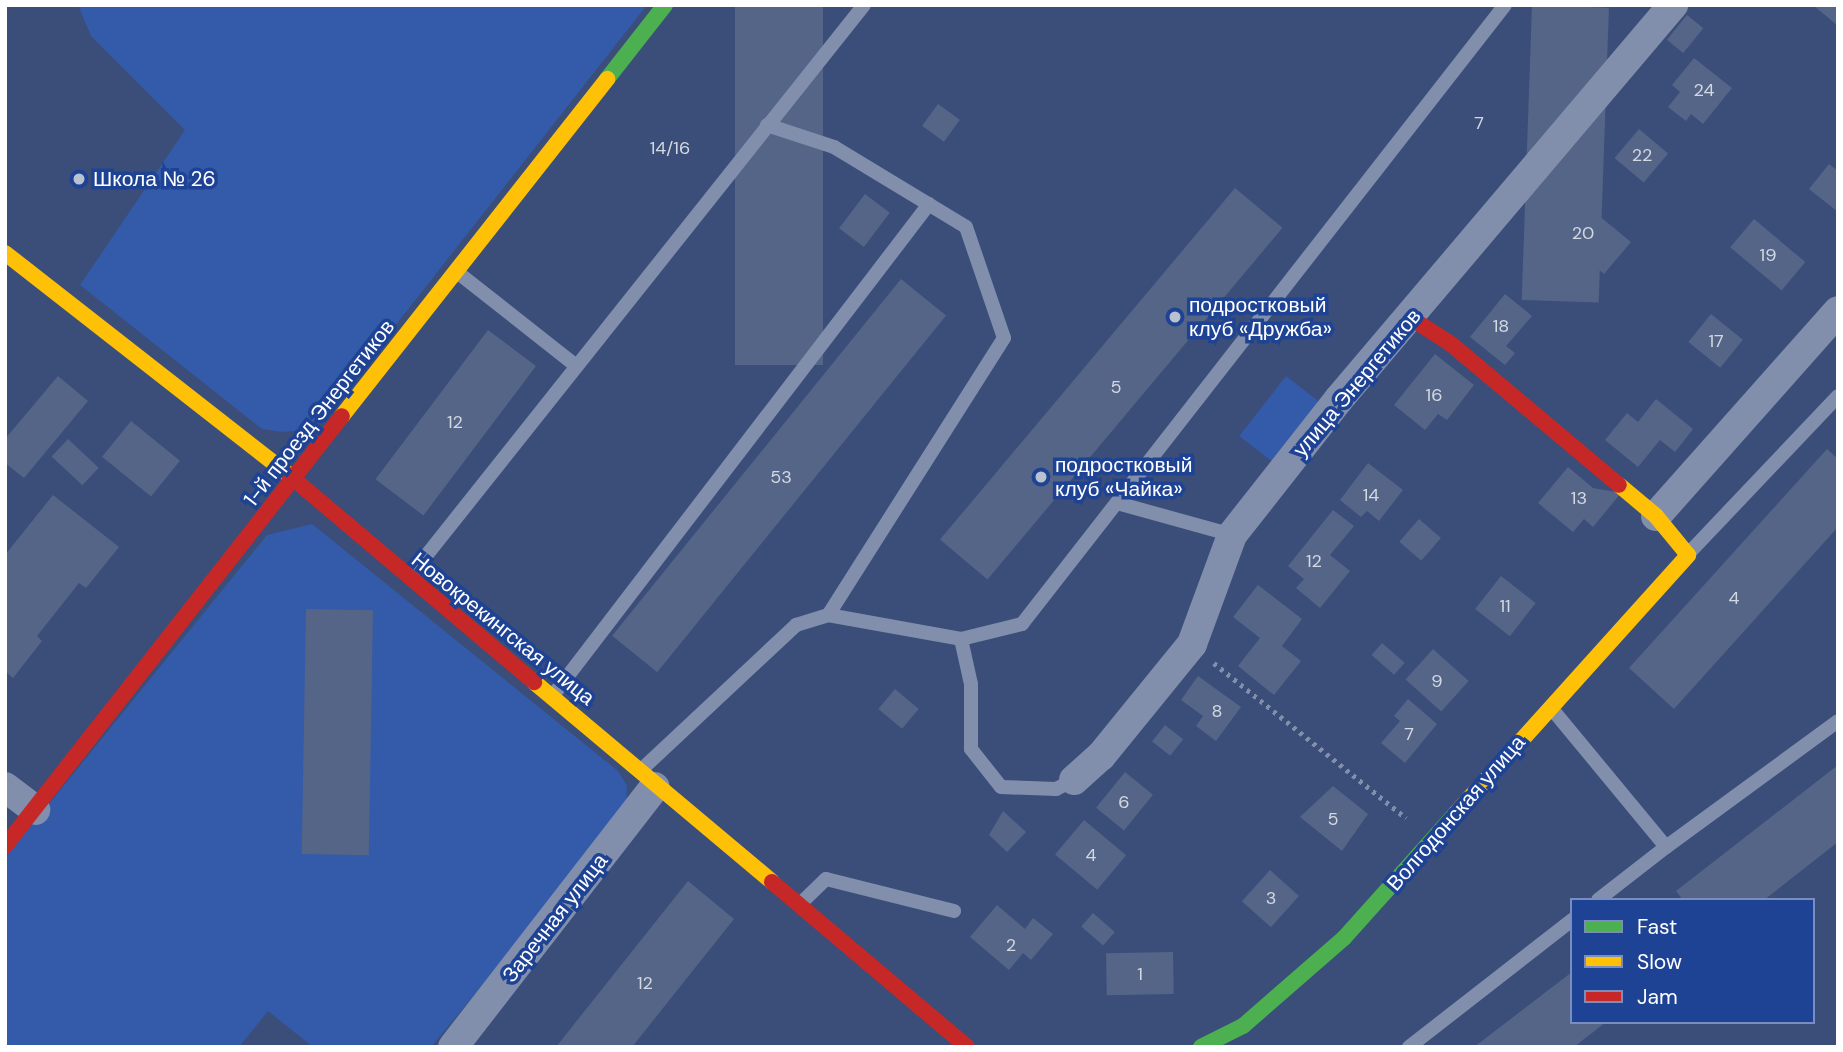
<!DOCTYPE html>
<html>
<head>
<meta charset="utf-8">
<style>
	body { margin:0 }
	#map { position:relative; width:1843px; height:1052px; overflow:hidden; background:#3a4e79; font-family:"DM Sans",sans-serif }
	div>[style] { position:absolute }
	.green>* { inset:0; background:#345aaa; transform-origin:0 0 }
	.building>* { inset:0; background:#546588; transform-origin:0 0 }
	.path>* { height:4.5px; margin-top:-2.25px; transform-origin:0; background:repeating-linear-gradient(90deg,#828fac 0 3.5px,transparent 0 8.5px) }
	.lane>* { height:14px; margin:-7px; padding:0 7px; transform-origin:7px; border-radius:7px; background:#828fac }
	.street>* { height:30px; margin:-15px; padding:0 15px; transform-origin:15px; border-radius:15px; background:#828fac }
	.fast>* { height:16px; margin:-8px; padding:0 8px; transform-origin:8px; border-radius:8px; background:#4caf50 }
	.slow>* { height:16px; margin:-8px; padding:0 8px; transform-origin:8px; border-radius:8px; background:#ffc107 }
	.jam>* { height:16px; margin:-8px; padding:0 8px; transform-origin:8px; border-radius:8px; background:#c62828 }
	.dots>* { width:19px; height:19px; translate:-50% -50%; box-sizing:border-box; border:4px solid #1f4394; border-radius:50% }
	span { translate:-50% -50%; white-space:nowrap; text-align:center; line-height:1.15; -webkit-text-stroke:7px #1f4394; paint-order:stroke }
	.number-label { font-size:18px; color:#d4d8e1 }
	.number-label span { -webkit-text-stroke-width:0 }
	.poi-label { font-size:21px; color:#fff }
	.left { translate:0 -50%; text-align:left }
	.street-label { font-size:21px; color:#fff }
	.frame { position:absolute; inset:0; border:7px solid #fff; pointer-events:none }
	.legend { position:absolute; left:1570px; top:898px; width:245px; height:126px; box-sizing:border-box; background:#1f4394; border:2px solid #798ebf; margin:0; padding:9px 12px; list-style:none; font-size:21px; color:#fff }
	.legend li { display:flex; align-items:center; gap:14px; height:35px }
	.legend b { width:35px; border:2px solid #798ebf }
</style>
</head>
<body>
<div id="map">
	<div class="green">
		<i style="clip-path:polygon(78px 5px,647px 5px,314px 429px,283px 432px,262px 429px,80px 285px,185px 130px,91px 36px)"></i>
		<i style="left:1286px;top:376px;width:44px;height:76px;rotate:38deg"></i>
		<i style="clip-path:polygon(312px 524px,618px 771px,627px 786px,626px 812px,431px 1047px,313px 1047px,268px 1011px,239px 1047px,5px 1047px,5px 858px,267px 535px)"></i>
	</div>
	<div class="building">
		<i style="left:735px;top:5px;width:88px;height:360px"></i>
		<i style="left:1532px;top:5px;width:77px;height:295px;rotate:2deg"></i>
		<i style="clip-path:polygon(1813px 5px,1838px 5px,1838px 26px)"></i>
		<i style="left:1687px;top:15px;width:21px;height:32px;rotate:39deg"></i>
		<i style="clip-path:polygon(1694px 58px,1732px 88px,1703px 124px,1691px 114px,1686px 121px,1668px 107px,1680px 92px,1672px 85px)"></i>
		<i style="left:938px;top:104px;width:27px;height:27px;rotate:36deg"></i>
		<i style="left:1639px;top:129px;width:38px;height:38px;rotate:40deg"></i>
		<i style="clip-path:polygon(1829px 164px,1838px 171px,1838px 212px,1809px 189px)"></i>
		<i style="left:1235px;top:188px;width:62px;height:459px;rotate:40deg"></i>
		<i style="clip-path:polygon(1570px 192px,1631px 242px,1604px 274px,1570px 245px,1554px 263px,1534px 246px)"></i>
		<i style="left:865px;top:194px;width:31px;height:43px;rotate:37deg"></i>
		<i style="left:1754px;top:219px;width:67px;height:37px;rotate:40deg"></i>
		<i style="left:901px;top:279px;width:58px;height:459px;rotate:39deg"></i>
		<i style="clip-path:polygon(1505px 294px,1532px 316px,1506px 346px,1515px 353px,1505px 365px,1470px 337px)"></i>
		<i style="left:1711px;top:314px;width:41px;height:36px;rotate:39deg"></i>
		<i style="left:488px;top:330px;width:60px;height:187px;rotate:37deg"></i>
		<i style="clip-path:polygon(1435px 354px,1474px 385px,1447px 420px,1438px 414px,1425px 430px,1394px 405px)"></i>
		<i style="clip-path:polygon(58px 376px,88px 401px,24px 478px,5px 463px,5px 439px)"></i>
		<i style="clip-path:polygon(1656px 399px,1693px 429px,1675px 452px,1660px 440px,1638px 467px,1605px 440px,1627px 413px,1638px 422px)"></i>
		<i style="left:131px;top:421px;width:63px;height:46px;rotate:39deg"></i>
		<i style="left:68px;top:439px;width:42px;height:24px;rotate:43deg"></i>
		<i style="clip-path:polygon(1827px 449px,1838px 459px,1838px 527px,1674px 709px,1629px 668px)"></i>
		<i style="clip-path:polygon(1368px 463px,1403px 490px,1379px 521px,1367px 511px,1361px 517px,1340px 500px)"></i>
		<i style="clip-path:polygon(1568px 467px,1593px 488px,1621px 493px,1593px 527px,1584px 519px,1573px 532px,1538px 503px)"></i>
		<i style="clip-path:polygon(53px 495px,119px 547px,86px 588px,79px 583px,37px 636px,42px 641px,13px 678px,5px 671px,5px 555px)"></i>
		<i style="clip-path:polygon(1333px 510px,1354px 526px,1330px 555px,1350px 571px,1320px 608px,1296px 588px,1304px 579px,1288px 566px)"></i>
		<i style="left:1419px;top:519px;width:29px;height:30px;rotate:41deg"></i>
		<i style="left:1501px;top:576px;width:44px;height:42px;rotate:38deg"></i>
		<i style="clip-path:polygon(1258px 585px,1302px 619px,1282px 646px,1301px 661px,1274px 695px,1238px 666px,1260px 638px,1233px 617px)"></i>
		<i style="left:306px;top:609px;width:67px;height:245px;rotate:1deg"></i>
		<i style="left:1382px;top:643px;width:30px;height:16px;rotate:41deg"></i>
		<i style="left:1433px;top:649px;width:48px;height:41px;rotate:42deg"></i>
		<i style="clip-path:polygon(1198px 676px,1241px 707px,1216px 741px,1196px 726px,1203px 716px,1181px 700px)"></i>
		<i style="left:895px;top:689px;width:31px;height:26px;rotate:40deg"></i>
		<i style="clip-path:polygon(1408px 699px,1437px 724px,1405px 763px,1381px 743px,1400px 721px,1394px 716px)"></i>
		<i style="left:1165px;top:725px;width:23px;height:21px;rotate:38deg"></i>
		<i style="clip-path:polygon(1838px 765px,1838px 842px,1764px 900px,1683px 900px,1676px 891px)"></i>
		<i style="left:1125px;top:772px;width:36px;height:46px;rotate:39deg"></i>
		<i style="clip-path:polygon(1333px 786px,1368px 814px,1342px 851px,1300px 817px)"></i>
		<i style="clip-path:polygon(1003px 811px,1026px 832px,1007px 852px,989px 835px)"></i>
		<i style="left:1084px;top:820px;width:55px;height:45px;rotate:40deg"></i>
		<i style="left:1270px;top:870px;width:39px;height:42px;rotate:42deg"></i>
		<i style="clip-path:polygon(688px 881px,734px 919px,632px 1047px,556px 1047px)"></i>
		<i style="clip-path:polygon(997px 905px,1025px 929px,1033px 918px,1053px 934px,1031px 960px,1023px 953px,1009px 970px,970px 937px)"></i>
		<i style="left:1093px;top:913px;width:29px;height:18px;rotate:41deg"></i>
		<i style="left:1173px;top:952px;width:42px;height:67px;rotate:89deg"></i>
		<i style="clip-path:polygon(1572px 972px,1572px 1022px,1606px 1022px,1574px 1047px,1474px 1047px)"></i>
	</div>
	<div class="path">
		<i style="left:1214px;top:663px;width:247px;rotate:38.9deg"></i>
	</div>
	<div class="lane">
		<i style="left:767px;top:125px;width:71px;rotate:18.2deg"></i>
		<i style="left:834px;top:147px;width:154px;rotate:31.2deg"></i>
		<i style="left:966px;top:227px;width:117px;rotate:71.1deg"></i>
		<i style="left:1004px;top:338px;width:328px;rotate:122.4deg"></i>
		<i style="left:457px;top:272px;width:149px;rotate:38.2deg"></i>
		<i style="left:1117px;top:503px;width:119px;rotate:15.5deg"></i>
		<i style="left:1689px;top:553px;width:216px;rotate:-46.5deg"></i>
		<i style="left:410px;top:576px;width:729px;rotate:-51.51deg"></i>
		<i style="left:961px;top:639px;width:46px;rotate:77.5deg"></i>
		<i style="left:971px;top:684px;width:65px;rotate:90deg"></i>
		<i style="left:971px;top:749px;width:48px;rotate:51.7deg"></i>
		<i style="left:1001px;top:787px;width:55px;rotate:2.1deg"></i>
		<i style="left:1056px;top:789px;width:20px;rotate:-27deg"></i>
		<i style="left:554px;top:694px;width:617px;rotate:-52.57deg"></i>
		<i style="left:1552px;top:709px;width:179px;rotate:50.4deg"></i>
		<i style="left:1666px;top:847px;width:86px;rotate:142.1deg"></i>
		<i style="left:640px;top:771px;width:214px;rotate:-43.1deg"></i>
		<i style="left:796px;top:625px;width:34px;rotate:-17deg"></i>
		<i style="left:828px;top:615px;width:135px;rotate:10.2deg"></i>
		<i style="left:961px;top:639px;width:63px;rotate:-13.8deg"></i>
		<i style="left:1022px;top:624px;width:785px;rotate:-52.04deg"></i>
		<i style="left:1666px;top:847px;width:213px;rotate:-36.2deg"></i>
		<i style="left:800px;top:904px;width:36px;rotate:-44deg"></i>
		<i style="left:826px;top:879px;width:132px;rotate:14deg"></i>
		<i style="left:1409px;top:1047px;width:207px;rotate:-37.9deg"></i>
	</div>
	<div class="street">
		<i style="left:1656px;top:516px;width:274px;rotate:-48.4deg"></i>
		<i style="left:1074px;top:780px;width:36px;rotate:-42deg"></i>
		<i style="left:1101px;top:756px;width:144px;rotate:-50.9deg"></i>
		<i style="left:1192px;top:644px;width:116px;rotate:-69.8deg"></i>
		<i style="left:1232px;top:535px;width:173px;rotate:-51.8deg"></i>
		<i style="left:1339px;top:399px;width:517px;rotate:-49.71deg"></i>
		<i style="left:5px;top:787px;width:38px;rotate:37deg"></i>
		<i style="left:453px;top:1047px;width:329px;rotate:-52.2deg"></i>
	</div>
	<div class="fast">
		<i style="left:607px;top:79px;width:94px;rotate:-51.9deg"></i>
		<i style="left:1201px;top:1047px;width:47px;rotate:-26.6deg"></i>
		<i style="left:1243px;top:1026px;width:134px;rotate:-41.1deg"></i>
		<i style="left:1344px;top:938px;width:168px;rotate:-48.1deg"></i>
	</div>
	<div class="slow">
		<i style="left:5px;top:253px;width:360px;rotate:38deg"></i>
		<i style="left:342px;top:416px;width:429px;rotate:-51.8deg"></i>
		<i style="left:534px;top:682px;width:311px;rotate:40deg"></i>
		<i style="left:1456px;top:813px;width:347px;rotate:-48deg"></i>
		<i style="left:1688px;top:555px;width:50px;rotate:-129.4deg"></i>
		<i style="left:1656px;top:516px;width:48px;rotate:-140deg"></i>
	</div>
	<div class="jam">
		<i style="left:1412px;top:319px;width:46px;rotate:32.7deg"></i>
		<i style="left:1451px;top:344px;width:219px;rotate:40deg"></i>
		<i style="left:289px;top:475px;width:321px;rotate:40.2deg"></i>
		<i style="left:5px;top:846px;width:546px;rotate:-51.91deg"></i>
		<i style="left:772px;top:882px;width:255px;rotate:40.2deg"></i>
	</div>
	<div class="dots">
		<i style="left:79px;top:179px;background:#bac1d0"></i>
		<i style="left:1175px;top:317px;background:#bac1d0"></i>
		<i style="left:1041px;top:477px;background:#bac1d0"></i>
	</div>
	<div class="number-label">
		<span style="left:1704px;top:90px">24</span>
		<span style="left:1479px;top:123px">7</span>
		<span style="left:670px;top:148px">14/16</span>
		<span style="left:1642px;top:155px">22</span>
		<span style="left:1583px;top:233px">20</span>
		<span style="left:1768px;top:255px">19</span>
		<span style="left:1501px;top:326px">18</span>
		<span style="left:1716px;top:341px">17</span>
		<span style="left:1116px;top:387px">5</span>
		<span style="left:1434px;top:395px">16</span>
		<span style="left:455px;top:422px">12</span>
		<span style="left:781px;top:477px">53</span>
		<span style="left:1371px;top:495px">14</span>
		<span style="left:1579px;top:498px">13</span>
		<span style="left:1314px;top:561px">12</span>
		<span style="left:1734px;top:598px">4</span>
		<span style="left:1505px;top:606px">11</span>
		<span style="left:1437px;top:681px">9</span>
		<span style="left:1217px;top:711px">8</span>
		<span style="left:1409px;top:734px">7</span>
		<span style="left:1124px;top:802px">6</span>
		<span style="left:1333px;top:819px">5</span>
		<span style="left:1091px;top:855px">4</span>
		<span style="left:1271px;top:898px">3</span>
		<span style="left:1011px;top:945px">2</span>
		<span style="left:1140px;top:974px">1</span>
		<span style="left:645px;top:983px">12</span>
	</div>
	<div class="poi-label">
		<span class="left" style="left:93px;top:179px">Школа № 26</span>
		<span class="left" style="left:1189px;top:317px">подростковый<br>клуб «Дружба»</span>
		<span class="left" style="left:1055px;top:477px">подростковый<br>клуб «Чайка»</span>
	</div>
	<div class="street-label">
		<span style="left:1357px;top:383px;rotate:-50deg">улица Энергетиков</span>
		<span style="left:319px;top:413px;rotate:-52deg">1-й проезд Энергетиков</span>
		<span style="left:503px;top:629px;rotate:39deg">Новокрекингская улица</span>
		<span style="left:1456px;top:813px;rotate:-49deg">Волгодонская улица</span>
		<span style="left:555px;top:918px;rotate:-52deg">Заречная улица</span>
	</div>
	<div class="frame"></div>
	<ul class="legend">
	<li><b style="height:9px;background:#4caf50"></b>Fast</li>
	<li><b style="height:9px;background:#ffc107"></b>Slow</li>
	<li><b style="height:9px;background:#c62828"></b>Jam</li>
	</ul>
</div>
</body>
</html>
